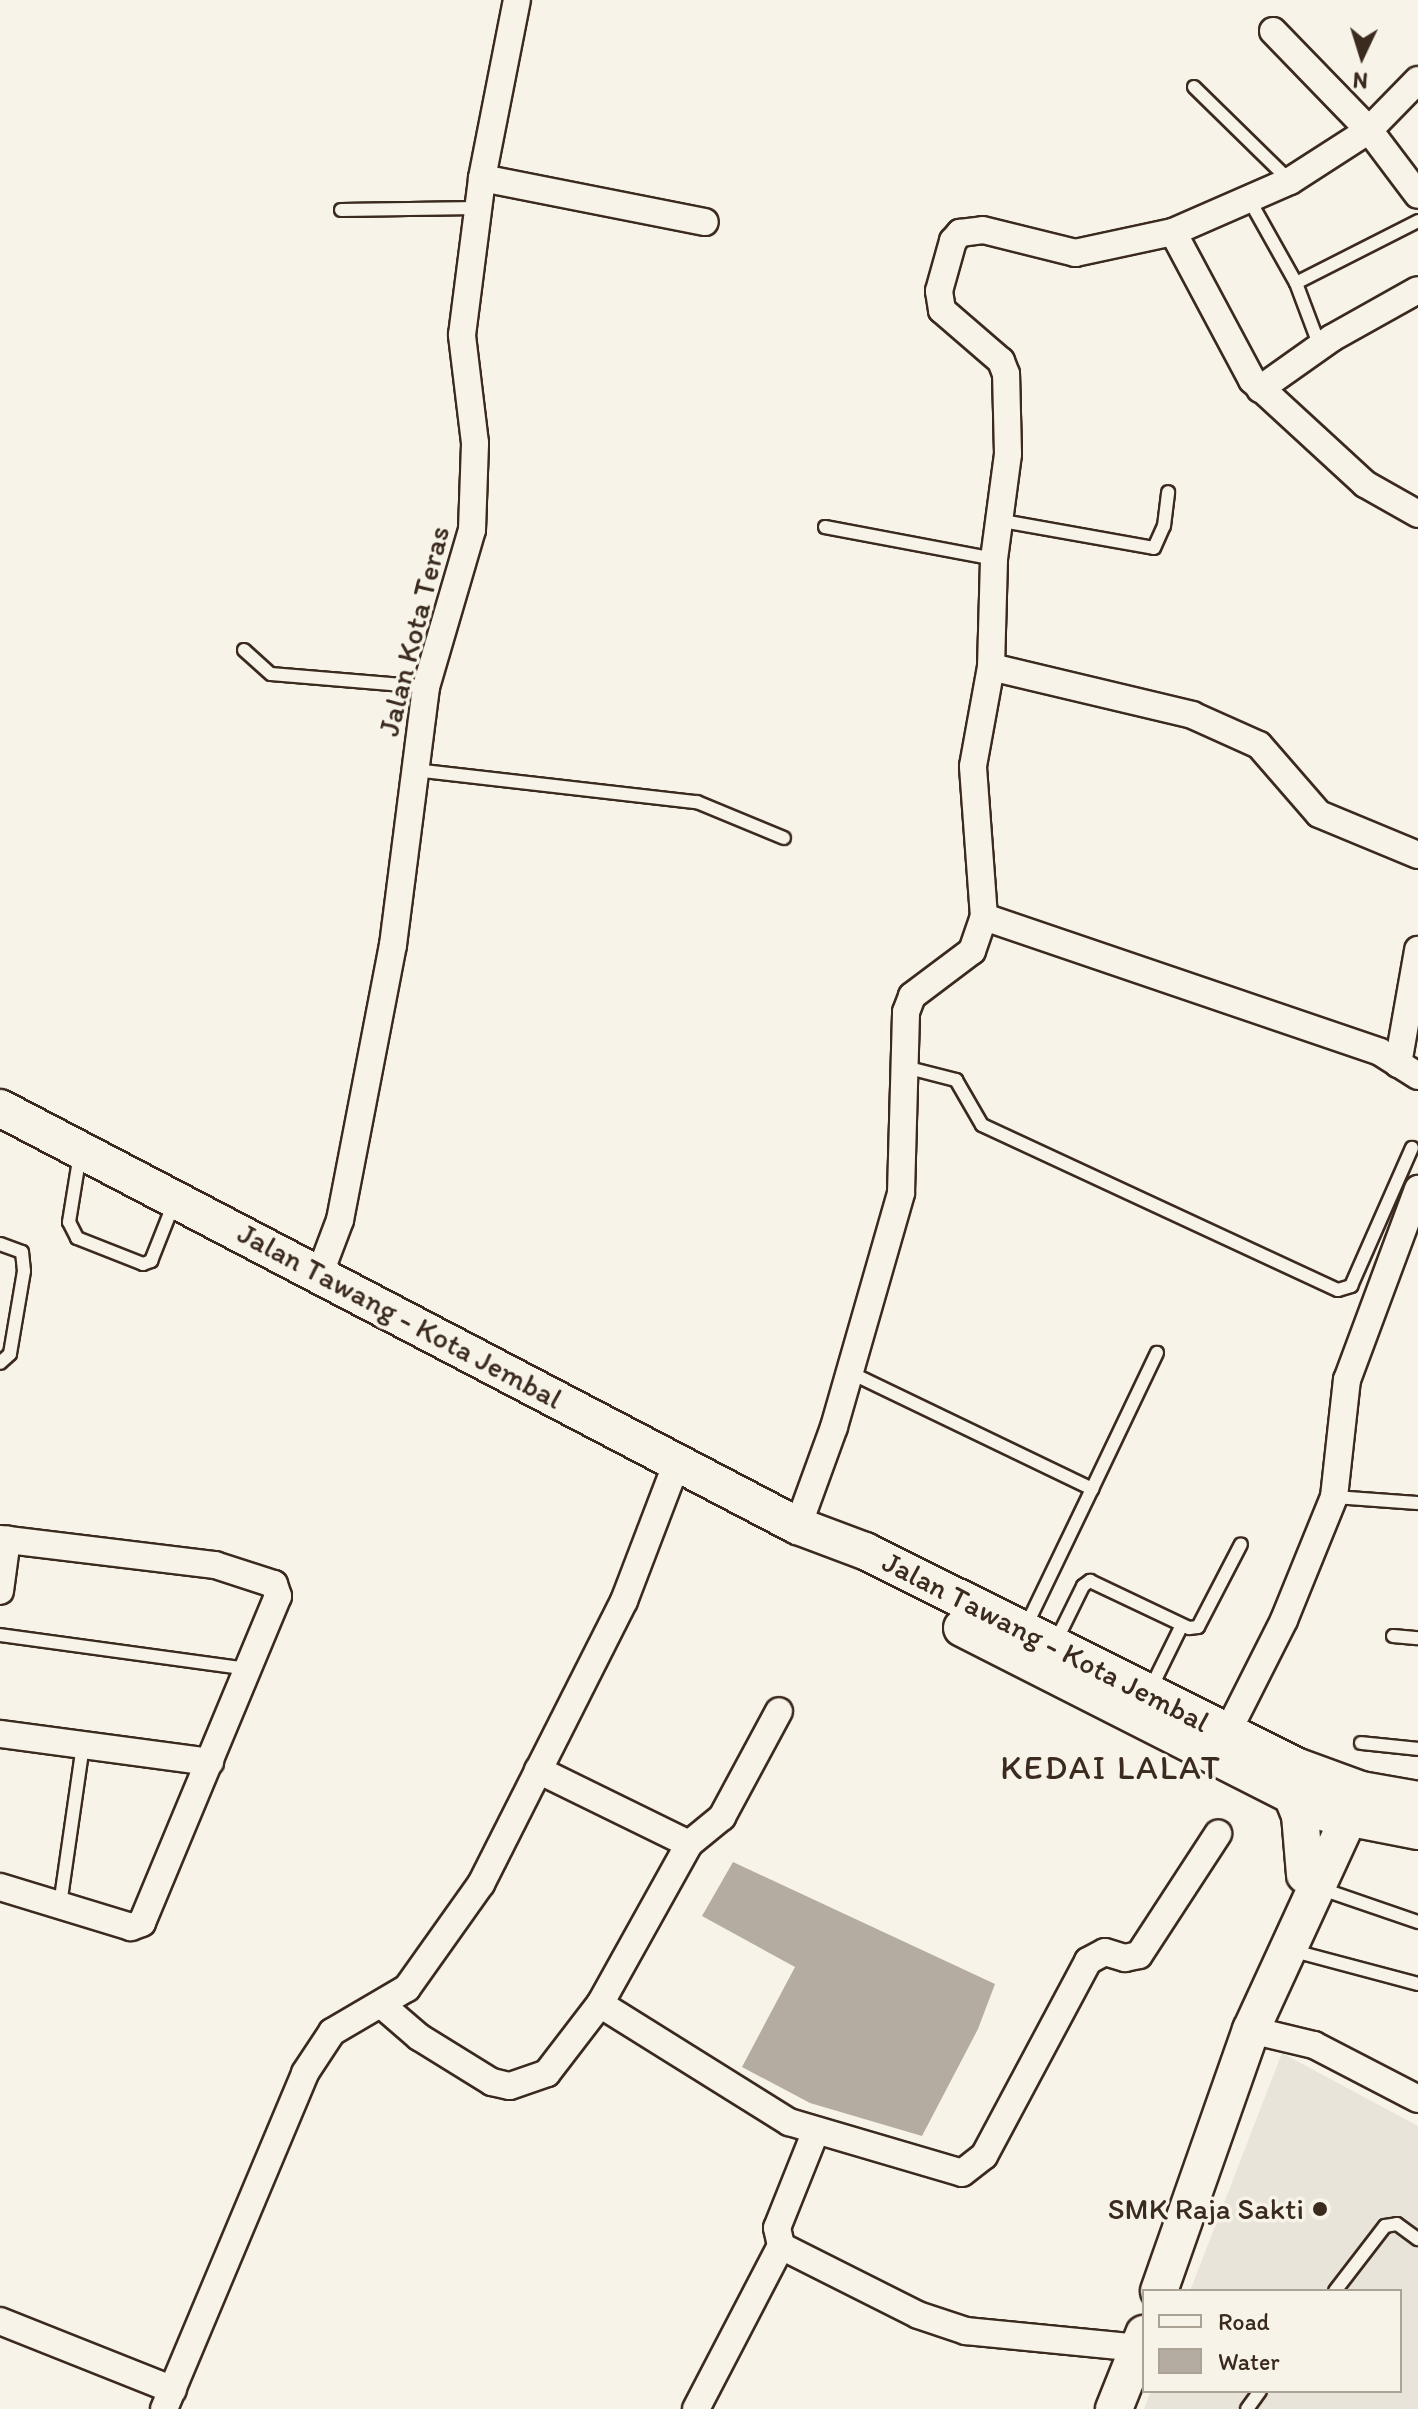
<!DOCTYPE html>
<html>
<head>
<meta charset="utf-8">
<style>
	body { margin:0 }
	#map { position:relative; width:1418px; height:2409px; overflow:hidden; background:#f7f3e8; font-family:Itim,sans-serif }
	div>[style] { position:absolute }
	.built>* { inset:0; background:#e9e4d9 }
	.water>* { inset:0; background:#b4aca0 }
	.roads { filter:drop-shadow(2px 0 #3b2a1e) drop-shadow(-2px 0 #3b2a1e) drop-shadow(0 2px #3b2a1e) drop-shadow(0 -2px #3b2a1e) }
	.lane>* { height:12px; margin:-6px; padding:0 6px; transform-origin:6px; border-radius:6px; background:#f7f3e8 }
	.street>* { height:26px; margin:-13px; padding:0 13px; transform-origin:13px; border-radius:13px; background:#f7f3e8 }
	.secondary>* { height:36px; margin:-18px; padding:0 18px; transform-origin:18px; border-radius:18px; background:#f7f3e8 }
	.dots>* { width:22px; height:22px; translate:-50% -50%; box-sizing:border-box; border:4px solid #f7f3e8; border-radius:50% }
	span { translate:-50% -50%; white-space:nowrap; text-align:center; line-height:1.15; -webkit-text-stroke:7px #f7f3e8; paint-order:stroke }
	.street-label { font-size:30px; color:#3b2a1e }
	.poi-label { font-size:30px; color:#3b2a1e }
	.right { translate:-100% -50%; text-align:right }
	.quarter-label { font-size:34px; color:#3b2a1e; letter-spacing:2px }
	.legend { position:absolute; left:1142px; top:2289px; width:260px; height:104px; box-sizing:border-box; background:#f7f3e8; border:2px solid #aca397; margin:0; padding:10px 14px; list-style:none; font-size:24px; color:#3b2a1e }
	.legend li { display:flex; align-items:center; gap:16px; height:40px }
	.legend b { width:40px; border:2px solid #aca397 }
	.north { position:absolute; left:1322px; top:16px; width:80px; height:80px; -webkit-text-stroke:6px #f7f3e8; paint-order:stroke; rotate:184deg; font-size:22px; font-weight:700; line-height:32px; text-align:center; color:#3b2a1e }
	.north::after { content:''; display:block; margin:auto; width:28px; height:36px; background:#3b2a1e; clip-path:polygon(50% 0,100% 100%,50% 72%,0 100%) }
</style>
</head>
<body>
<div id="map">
	<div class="built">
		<i style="clip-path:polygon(1282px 2053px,1418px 2126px,1418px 2409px,1144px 2409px,1151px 2391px,1400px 2391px,1400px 2291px,1190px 2291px)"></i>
	</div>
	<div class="water">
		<i style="clip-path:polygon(733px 1862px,995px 1984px,978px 2029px,922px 2136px,810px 2103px,742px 2067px,795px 1967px,702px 1916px)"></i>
	</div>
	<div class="roads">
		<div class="lane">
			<i style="left:1194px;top:87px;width:134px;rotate:44.4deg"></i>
			<i style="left:1250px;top:201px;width:94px;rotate:60.7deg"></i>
			<i style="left:1296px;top:283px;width:68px;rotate:69.4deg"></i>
			<i style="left:341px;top:210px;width:136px;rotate:-0.8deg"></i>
			<i style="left:1296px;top:283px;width:137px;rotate:-26.9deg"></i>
			<i style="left:997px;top:520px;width:159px;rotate:10.1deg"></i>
			<i style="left:1154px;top:548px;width:24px;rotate:-66deg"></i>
			<i style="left:1164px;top:526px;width:34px;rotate:-83deg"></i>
			<i style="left:825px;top:527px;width:172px;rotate:10.7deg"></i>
			<i style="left:244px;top:650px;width:36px;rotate:42deg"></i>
			<i style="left:271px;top:674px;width:156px;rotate:4.8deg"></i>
			<i style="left:414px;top:770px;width:285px;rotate:6.5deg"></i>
			<i style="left:697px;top:802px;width:94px;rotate:22.5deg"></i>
			<i style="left:905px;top:1067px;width:53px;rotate:14.3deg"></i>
			<i style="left:956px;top:1080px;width:52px;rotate:60deg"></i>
			<i style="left:982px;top:1125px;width:392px;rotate:24.9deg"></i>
			<i style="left:1338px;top:1290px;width:14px;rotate:-17deg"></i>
			<i style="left:1351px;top:1286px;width:151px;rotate:-66.2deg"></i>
			<i style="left:80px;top:1154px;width:69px;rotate:99.2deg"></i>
			<i style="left:69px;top:1222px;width:18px;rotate:63deg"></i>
			<i style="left:77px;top:1238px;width:71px;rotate:21.5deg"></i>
			<i style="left:143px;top:1264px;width:9px;rotate:-21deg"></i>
			<i style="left:151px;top:1261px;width:62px;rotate:-68.4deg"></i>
			<i style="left:0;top:1244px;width:23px;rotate:20deg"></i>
			<i style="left:22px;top:1252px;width:19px;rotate:84deg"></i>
			<i style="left:24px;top:1271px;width:84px;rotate:99.6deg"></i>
			<i style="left:10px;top:1354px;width:13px;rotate:138deg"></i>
			<i style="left:849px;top:1372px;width:270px;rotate:25.7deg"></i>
			<i style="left:1092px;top:1489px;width:154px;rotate:115.7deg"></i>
			<i style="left:1092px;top:1489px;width:151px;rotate:-64.5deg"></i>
			<i style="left:1334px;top:1497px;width:84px;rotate:4.1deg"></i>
			<i style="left:0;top:1635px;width:251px;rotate:7.8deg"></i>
			<i style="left:1393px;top:1636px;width:25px;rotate:5deg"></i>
			<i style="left:1055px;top:1643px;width:64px;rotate:-63.8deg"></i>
			<i style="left:1083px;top:1586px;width:9px;rotate:-36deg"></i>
			<i style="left:1090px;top:1581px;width:110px;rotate:25.4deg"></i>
			<i style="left:1189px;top:1628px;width:9px;rotate:-6deg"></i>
			<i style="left:1198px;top:1627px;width:93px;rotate:-62.6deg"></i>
			<i style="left:1150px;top:1690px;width:72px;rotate:-63.8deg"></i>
			<i style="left:1361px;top:1743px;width:57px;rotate:6deg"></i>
			<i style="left:1319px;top:1888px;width:105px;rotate:19deg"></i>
			<i style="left:60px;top:1905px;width:162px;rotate:-81.8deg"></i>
			<i style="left:1294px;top:1951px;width:128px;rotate:14.9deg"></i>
			<i style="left:1335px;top:2291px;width:82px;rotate:-52.4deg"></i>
			<i style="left:1385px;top:2226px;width:12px;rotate:-9deg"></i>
			<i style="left:1397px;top:2224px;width:26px;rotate:36deg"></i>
			<i style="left:1247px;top:2409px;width:22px;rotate:-54deg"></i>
		</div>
		<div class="street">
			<i style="left:1273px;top:31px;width:138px;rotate:45.9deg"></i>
			<i style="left:1369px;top:130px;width:81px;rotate:53deg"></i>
			<i style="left:482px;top:178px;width:227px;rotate:11.2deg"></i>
			<i style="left:1173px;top:232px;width:168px;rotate:61.9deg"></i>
			<i style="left:1252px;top:380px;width:154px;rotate:42.6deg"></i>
			<i style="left:1365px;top:484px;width:61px;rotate:29.5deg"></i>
			<i style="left:1260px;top:389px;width:88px;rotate:-35.3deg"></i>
			<i style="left:1332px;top:338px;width:98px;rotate:-29.2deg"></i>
			<i style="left:991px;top:667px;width:207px;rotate:13.4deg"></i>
			<i style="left:1192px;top:715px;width:73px;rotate:24.1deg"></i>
			<i style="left:1259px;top:745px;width:91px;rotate:49deg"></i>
			<i style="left:1319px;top:814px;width:107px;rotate:22.5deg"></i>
			<i style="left:984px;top:917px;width:418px;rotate:18.8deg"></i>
			<i style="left:1380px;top:1052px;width:45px;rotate:32.3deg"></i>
			<i style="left:1398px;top:1064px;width:116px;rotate:-80deg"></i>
			<i style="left:320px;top:1273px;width:57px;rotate:-69.3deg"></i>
			<i style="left:340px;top:1220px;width:280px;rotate:-79.1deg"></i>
			<i style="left:393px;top:945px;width:260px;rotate:-82.7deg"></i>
			<i style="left:426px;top:687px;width:164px;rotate:-73.7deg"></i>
			<i style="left:472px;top:530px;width:87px;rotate:-88deg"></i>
			<i style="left:475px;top:443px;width:109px;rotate:-96.9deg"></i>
			<i style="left:462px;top:335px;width:158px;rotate:-82.7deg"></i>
			<i style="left:482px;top:178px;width:181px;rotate:-78.9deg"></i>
			<i style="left:798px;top:1526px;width:105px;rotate:-70deg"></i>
			<i style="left:834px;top:1427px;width:243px;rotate:-74deg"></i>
			<i style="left:901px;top:1193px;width:181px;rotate:-88.4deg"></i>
			<i style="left:906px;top:1012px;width:17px;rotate:-69deg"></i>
			<i style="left:912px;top:996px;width:75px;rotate:-36.9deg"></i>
			<i style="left:972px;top:951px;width:36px;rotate:-71deg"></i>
			<i style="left:984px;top:917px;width:151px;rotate:-94.2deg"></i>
			<i style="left:973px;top:766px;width:101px;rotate:-79.7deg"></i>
			<i style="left:991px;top:667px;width:108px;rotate:-88.4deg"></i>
			<i style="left:994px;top:559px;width:106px;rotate:-82.4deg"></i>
			<i style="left:1008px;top:454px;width:80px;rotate:-91.4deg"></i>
			<i style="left:1006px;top:374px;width:14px;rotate:-111deg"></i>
			<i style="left:1001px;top:361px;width:78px;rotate:-139.2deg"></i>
			<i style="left:942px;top:310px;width:19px;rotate:-99deg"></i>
			<i style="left:939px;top:291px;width:52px;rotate:-74.4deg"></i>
			<i style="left:953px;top:241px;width:11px;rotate:-49deg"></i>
			<i style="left:960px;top:233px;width:23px;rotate:-7deg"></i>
			<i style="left:983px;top:230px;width:95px;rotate:14deg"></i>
			<i style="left:1075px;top:253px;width:100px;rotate:-12.1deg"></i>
			<i style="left:1173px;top:232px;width:128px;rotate:-23.6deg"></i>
			<i style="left:1290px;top:181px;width:94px;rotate:-32.8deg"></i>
			<i style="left:1369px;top:130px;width:70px;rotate:-45.6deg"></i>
			<i style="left:0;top:1539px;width:217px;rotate:6.9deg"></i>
			<i style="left:215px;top:1565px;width:62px;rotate:17.9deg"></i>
			<i style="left:274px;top:1584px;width:13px;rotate:72deg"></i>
			<i style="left:278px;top:1596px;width:354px;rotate:112.6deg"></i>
			<i style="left:142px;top:1923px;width:12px;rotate:160deg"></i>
			<i style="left:131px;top:1927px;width:137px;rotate:-163deg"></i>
			<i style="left:0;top:1591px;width:52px;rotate:-82.3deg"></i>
			<i style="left:1227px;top:1733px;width:127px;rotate:-63.2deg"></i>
			<i style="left:1284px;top:1620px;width:133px;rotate:-67.9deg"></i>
			<i style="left:1334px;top:1497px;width:118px;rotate:-83.7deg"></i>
			<i style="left:1347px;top:1380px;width:204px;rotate:-69.6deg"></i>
			<i style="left:0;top:1734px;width:212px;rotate:7.6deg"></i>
			<i style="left:538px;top:1770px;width:168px;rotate:26.1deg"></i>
			<i style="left:600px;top:2004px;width:223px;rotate:32deg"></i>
			<i style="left:789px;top:2122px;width:180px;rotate:16.4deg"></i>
			<i style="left:962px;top:2173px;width:28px;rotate:-38deg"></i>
			<i style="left:984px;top:2156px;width:221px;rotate:-61.9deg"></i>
			<i style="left:1088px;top:1961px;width:19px;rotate:-28deg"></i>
			<i style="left:1105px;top:1952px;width:21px;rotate:17deg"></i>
			<i style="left:1125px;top:1958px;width:14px;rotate:-12deg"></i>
			<i style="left:1139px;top:1955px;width:145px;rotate:-56.9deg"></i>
			<i style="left:383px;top:2006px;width:48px;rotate:40.7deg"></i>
			<i style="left:419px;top:2037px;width:86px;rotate:31.7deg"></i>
			<i style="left:492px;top:2082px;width:18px;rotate:13deg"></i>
			<i style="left:510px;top:2086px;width:39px;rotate:-19deg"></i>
			<i style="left:547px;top:2073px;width:87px;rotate:-52.5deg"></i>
			<i style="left:600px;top:2004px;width:183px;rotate:-60.9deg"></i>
			<i style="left:689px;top:1844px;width:43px;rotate:-39.3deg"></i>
			<i style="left:722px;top:1817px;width:120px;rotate:-61.7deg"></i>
			<i style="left:1251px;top:2030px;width:65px;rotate:13.4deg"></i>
			<i style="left:1314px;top:2045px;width:117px;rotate:27.4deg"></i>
			<i style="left:815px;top:2133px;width:102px;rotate:111.8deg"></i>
			<i style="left:777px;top:2228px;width:18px;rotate:77deg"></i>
			<i style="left:781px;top:2246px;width:153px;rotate:26.7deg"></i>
			<i style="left:918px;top:2315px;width:51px;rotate:18.4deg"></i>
			<i style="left:966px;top:2331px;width:174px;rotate:5.6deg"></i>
			<i style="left:0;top:2321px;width:186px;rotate:21.7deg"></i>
			<i style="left:164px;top:2409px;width:364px;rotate:-67.2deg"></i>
			<i style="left:305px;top:2073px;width:49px;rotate:-56.6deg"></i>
			<i style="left:332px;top:2032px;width:87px;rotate:-30.4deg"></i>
			<i style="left:407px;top:1988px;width:128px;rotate:-54.6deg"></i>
			<i style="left:481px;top:1884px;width:317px;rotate:-63.2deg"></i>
			<i style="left:624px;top:1601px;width:149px;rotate:-69.1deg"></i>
			<i style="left:696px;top:2409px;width:184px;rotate:-62.5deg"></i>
		</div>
		<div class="secondary">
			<i style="left:0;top:1108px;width:901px;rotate:27.65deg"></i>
			<i style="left:798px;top:1526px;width:72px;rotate:20.5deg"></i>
			<i style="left:865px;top:1551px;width:484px;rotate:26.5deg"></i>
			<i style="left:1298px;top:1767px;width:67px;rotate:20.1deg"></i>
			<i style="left:1361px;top:1790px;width:58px;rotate:10deg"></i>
			<i style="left:962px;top:1628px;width:408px;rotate:26.9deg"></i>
			<i style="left:1326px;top:1813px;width:94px;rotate:11.1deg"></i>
			<i style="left:1293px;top:1798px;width:18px;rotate:68deg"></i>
			<i style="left:1300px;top:1815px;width:60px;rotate:85.2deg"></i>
			<i style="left:1159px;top:2291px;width:277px;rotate:-70.6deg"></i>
			<i style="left:1251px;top:2030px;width:253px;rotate:-65.3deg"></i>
			<i style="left:1114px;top:2409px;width:81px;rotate:-68.2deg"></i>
		</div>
	</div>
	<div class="dots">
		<i style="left:1320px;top:2209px;background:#3b2a1e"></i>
	</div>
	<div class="street-label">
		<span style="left:414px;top:631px;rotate:-76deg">Jalan Kota Teras</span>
		<span style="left:400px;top:1316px;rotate:28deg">Jalan Tawang - Kota Jembal</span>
		<span style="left:1046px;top:1642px;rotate:27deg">Jalan Tawang - Kota Jembal</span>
	</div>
	<div class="poi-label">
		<span class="right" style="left:1304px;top:2209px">SMK Raja Sakti</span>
	</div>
	<div class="quarter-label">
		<span style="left:1111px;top:1768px">KEDAI LALAT</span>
	</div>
	<ul class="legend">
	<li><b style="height:10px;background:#f7f3e8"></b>Road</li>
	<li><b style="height:22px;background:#b4aca0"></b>Water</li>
	</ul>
	<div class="north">N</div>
</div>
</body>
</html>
